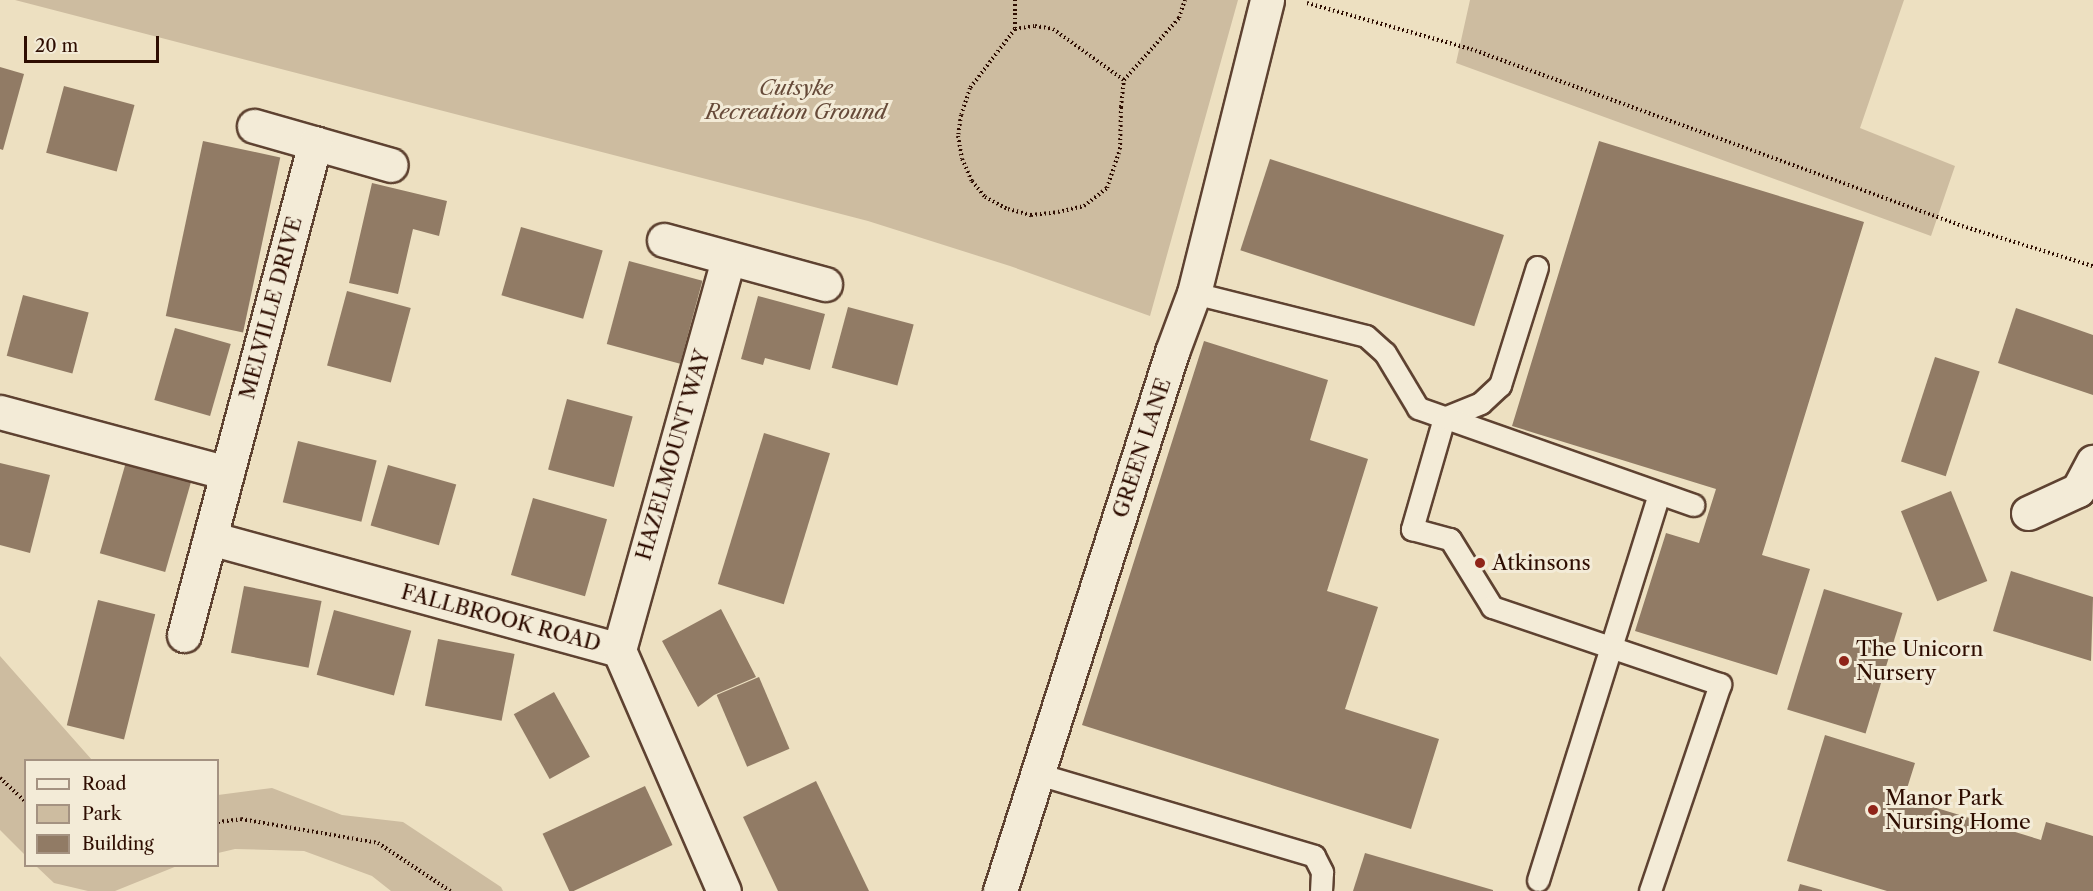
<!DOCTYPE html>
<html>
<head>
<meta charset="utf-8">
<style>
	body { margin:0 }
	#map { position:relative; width:2093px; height:891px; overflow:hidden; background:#ede0c1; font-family:"Libre Caslon Text",serif }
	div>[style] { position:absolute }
	.green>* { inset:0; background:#cdbca0 }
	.building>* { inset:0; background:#917b65; transform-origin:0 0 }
	.path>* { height:4px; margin-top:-2px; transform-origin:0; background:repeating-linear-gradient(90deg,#2e0d01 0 1.5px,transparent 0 4.5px) }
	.roads { filter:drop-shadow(2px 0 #5e4231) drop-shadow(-2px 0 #5e4231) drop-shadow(0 2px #5e4231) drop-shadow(0 -2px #5e4231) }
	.service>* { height:21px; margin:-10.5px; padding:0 10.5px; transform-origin:10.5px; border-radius:10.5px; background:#f3ebd7 }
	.minor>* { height:33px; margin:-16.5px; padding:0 16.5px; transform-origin:16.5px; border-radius:16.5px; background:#f3ebd7 }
	.dots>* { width:16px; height:16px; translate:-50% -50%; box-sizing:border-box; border:3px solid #f3ebd7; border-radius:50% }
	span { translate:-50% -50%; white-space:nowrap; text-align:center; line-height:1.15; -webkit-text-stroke:6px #f3ebd7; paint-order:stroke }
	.park-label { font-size:21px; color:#664a39; font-style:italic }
	.street-label { font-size:21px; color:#2e0d01 }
	.poi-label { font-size:21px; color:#2e0d01 }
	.left { translate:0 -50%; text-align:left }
	.legend { position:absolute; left:24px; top:759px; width:195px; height:108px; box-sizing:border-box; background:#f3ebd7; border:2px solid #a49281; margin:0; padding:8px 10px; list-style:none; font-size:18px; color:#2e0d01 }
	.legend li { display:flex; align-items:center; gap:12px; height:30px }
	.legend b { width:30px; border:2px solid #a49281 }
	.scale { position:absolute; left:24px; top:36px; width:135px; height:27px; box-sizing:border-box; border:3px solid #2e0d01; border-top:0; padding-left:8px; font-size:18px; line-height:21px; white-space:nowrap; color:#2e0d01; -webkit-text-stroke:4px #f3ebd7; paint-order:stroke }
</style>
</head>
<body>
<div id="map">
	<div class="green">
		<i style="clip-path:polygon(15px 0,1238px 0,1150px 316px,1010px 266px,868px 221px)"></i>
		<i style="clip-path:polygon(1470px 0,1904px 0,1860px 128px,1955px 166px,1931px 236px,1456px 63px)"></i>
		<i style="clip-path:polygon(0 656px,92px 760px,26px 760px,25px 855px,0 830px)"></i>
		<i style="clip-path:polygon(272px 788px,342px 815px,403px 822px,501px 887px,503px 891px,391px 891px,372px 876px,304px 851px,235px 849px,218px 853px,218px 795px)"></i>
		<i style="clip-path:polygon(36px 866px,177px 866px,115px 891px,88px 891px,54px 883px)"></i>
	</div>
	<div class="building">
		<i style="clip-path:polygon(0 67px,24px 74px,3px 150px,0 149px)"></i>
		<i style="left:64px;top:86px;width:73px;height:69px;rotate:15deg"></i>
		<i style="left:203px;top:141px;width:79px;height:179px;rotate:12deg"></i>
		<i style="clip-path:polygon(1599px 141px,1864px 222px,1762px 555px,1810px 569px,1777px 675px,1635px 631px,1666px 533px,1699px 543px,1716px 489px,1512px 426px)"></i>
		<i style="left:1270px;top:159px;width:246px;height:96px;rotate:18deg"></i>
		<i style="clip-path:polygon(372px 183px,447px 201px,439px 236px,413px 229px,398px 294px,349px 283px)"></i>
		<i style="left:521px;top:227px;width:85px;height:71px;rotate:16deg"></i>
		<i style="left:629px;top:261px;width:76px;height:86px;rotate:15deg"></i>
		<i style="left:347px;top:291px;width:66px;height:77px;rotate:15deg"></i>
		<i style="left:23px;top:295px;width:68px;height:63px;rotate:15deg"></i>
		<i style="clip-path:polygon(758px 296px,825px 314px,810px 370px,765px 358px,763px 365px,741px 359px)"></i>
		<i style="left:848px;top:307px;width:68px;height:63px;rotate:15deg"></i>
		<i style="clip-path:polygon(2016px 308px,2093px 335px,2093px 395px,1998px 363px)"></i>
		<i style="left:175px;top:328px;width:58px;height:75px;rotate:16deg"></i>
		<i style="clip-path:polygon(1204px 341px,1328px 380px,1310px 440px,1368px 459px,1327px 591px,1378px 607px,1345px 709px,1439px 739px,1411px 829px,1082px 725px)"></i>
		<i style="left:1935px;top:357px;width:47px;height:110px;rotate:18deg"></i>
		<i style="left:567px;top:399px;width:68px;height:73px;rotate:15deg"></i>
		<i style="left:764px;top:433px;width:69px;height:158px;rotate:17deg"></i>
		<i style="left:298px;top:441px;width:81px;height:63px;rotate:14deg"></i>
		<i style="left:126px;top:462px;width:68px;height:95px;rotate:16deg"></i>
		<i style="clip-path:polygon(0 463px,50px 475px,30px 553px,0 545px)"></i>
		<i style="left:388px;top:465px;width:71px;height:63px;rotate:16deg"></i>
		<i style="left:1951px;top:491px;width:97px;height:54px;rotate:68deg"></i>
		<i style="left:533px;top:498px;width:77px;height:80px;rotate:16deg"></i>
		<i style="clip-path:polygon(2011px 571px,2093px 597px,2091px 661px,1993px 631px)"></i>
		<i style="left:244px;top:586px;width:79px;height:68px;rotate:11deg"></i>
		<i style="left:1824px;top:589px;width:82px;height:126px;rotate:17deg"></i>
		<i style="left:98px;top:600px;width:59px;height:129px;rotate:14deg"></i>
		<i style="clip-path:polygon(721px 609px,756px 677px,714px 695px,698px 707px,662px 641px)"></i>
		<i style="left:334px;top:610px;width:80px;height:67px;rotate:15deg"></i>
		<i style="left:438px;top:639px;width:78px;height:68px;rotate:11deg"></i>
		<i style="left:759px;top:677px;width:78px;height:46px;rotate:67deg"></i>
		<i style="left:554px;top:692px;width:74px;height:46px;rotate:61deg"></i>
		<i style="clip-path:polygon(1825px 735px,1915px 763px,1904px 798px,2041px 840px,2046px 822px,2093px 836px,2093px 891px,1887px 891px,1787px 861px)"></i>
		<i style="clip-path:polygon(816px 781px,869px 891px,778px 891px,743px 817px)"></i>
		<i style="left:645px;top:786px;width:65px;height:113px;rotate:65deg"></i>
		<i style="clip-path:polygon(1365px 853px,1493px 890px,1493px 891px,1353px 891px)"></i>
		<i style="clip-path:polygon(1800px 884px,1822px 890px,1822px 891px,1798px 891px)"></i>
	</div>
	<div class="path">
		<i style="left:1015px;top:0;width:29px;rotate:90deg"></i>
		<i style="left:1015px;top:29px;width:74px;rotate:127.3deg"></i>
		<i style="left:970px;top:88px;width:28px;rotate:108deg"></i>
		<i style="left:961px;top:115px;width:21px;rotate:98deg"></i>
		<i style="left:958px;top:136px;width:23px;rotate:80deg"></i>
		<i style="left:962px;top:159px;width:24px;rotate:66deg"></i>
		<i style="left:972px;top:181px;width:21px;rotate:51deg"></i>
		<i style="left:985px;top:197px;width:26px;rotate:28deg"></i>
		<i style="left:1008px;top:209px;width:24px;rotate:15deg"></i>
		<i style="left:1031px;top:215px;width:27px;rotate:-6deg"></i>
		<i style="left:1058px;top:212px;width:27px;rotate:-13deg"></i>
		<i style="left:1084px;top:206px;width:29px;rotate:-38deg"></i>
		<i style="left:1107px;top:188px;width:41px;rotate:-71.6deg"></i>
		<i style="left:1120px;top:149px;width:42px;rotate:-88.6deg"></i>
		<i style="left:1121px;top:107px;width:27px;rotate:-84deg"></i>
		<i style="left:1124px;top:80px;width:83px;rotate:-48.4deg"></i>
		<i style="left:1179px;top:18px;width:19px;rotate:-72deg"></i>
		<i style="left:1307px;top:3px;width:170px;rotate:15.7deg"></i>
		<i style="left:1471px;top:49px;width:522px;rotate:19.82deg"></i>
		<i style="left:1962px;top:226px;width:137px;rotate:17deg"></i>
		<i style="left:1015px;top:29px;width:20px;rotate:-9deg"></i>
		<i style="left:1035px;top:26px;width:18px;rotate:9deg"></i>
		<i style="left:1053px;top:29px;width:87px;rotate:35.7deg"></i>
		<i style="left:0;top:778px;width:35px;rotate:43deg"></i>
		<i style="left:218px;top:822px;width:23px;rotate:-7deg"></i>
		<i style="left:241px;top:819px;width:139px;rotate:9.9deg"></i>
		<i style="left:378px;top:843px;width:87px;rotate:33.7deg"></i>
	</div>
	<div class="roads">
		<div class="service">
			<i style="left:1537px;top:267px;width:124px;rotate:107.4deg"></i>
			<i style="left:1500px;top:385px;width:26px;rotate:137deg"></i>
			<i style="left:1481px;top:403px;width:40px;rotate:158deg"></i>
			<i style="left:1444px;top:418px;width:116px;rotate:106.1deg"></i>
			<i style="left:1412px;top:529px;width:39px;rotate:15deg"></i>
			<i style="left:1450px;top:539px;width:80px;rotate:58.3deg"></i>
			<i style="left:1492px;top:607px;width:241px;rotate:18.7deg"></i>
			<i style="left:1720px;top:684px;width:219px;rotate:108.7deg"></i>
			<i style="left:1194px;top:293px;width:177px;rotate:14deg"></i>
			<i style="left:1366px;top:336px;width:25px;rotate:42deg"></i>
			<i style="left:1385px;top:353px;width:64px;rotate:59deg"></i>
			<i style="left:1418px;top:408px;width:292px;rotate:19.4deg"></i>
			<i style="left:1038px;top:774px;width:288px;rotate:16.5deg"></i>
			<i style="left:1314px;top:856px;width:18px;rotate:63deg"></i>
			<i style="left:1322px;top:872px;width:19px;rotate:93deg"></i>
			<i style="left:1538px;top:880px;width:405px;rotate:-72.6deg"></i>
		</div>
		<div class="minor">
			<i style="left:254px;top:126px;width:142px;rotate:15.9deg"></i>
			<i style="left:664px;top:240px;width:167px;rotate:15.3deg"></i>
			<i style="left:0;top:412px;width:235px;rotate:15deg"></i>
			<i style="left:2028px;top:513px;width:55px;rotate:-24.7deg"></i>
			<i style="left:2078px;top:490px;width:32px;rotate:-62deg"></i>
			<i style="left:210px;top:538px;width:424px;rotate:15.3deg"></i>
			<i style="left:619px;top:650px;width:263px;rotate:66.5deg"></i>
			<i style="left:184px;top:635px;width:509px;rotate:-75.09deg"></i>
			<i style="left:619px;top:650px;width:406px;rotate:-74.4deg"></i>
			<i style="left:1000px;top:891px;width:566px;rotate:-72.3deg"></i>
			<i style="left:1172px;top:352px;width:63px;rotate:-69.6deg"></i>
			<i style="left:1194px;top:293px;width:302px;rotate:-76deg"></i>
		</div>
	</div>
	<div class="dots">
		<i style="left:1480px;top:563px;background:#8f2418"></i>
		<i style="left:1844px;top:661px;background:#8f2418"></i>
		<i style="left:1873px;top:810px;background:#8f2418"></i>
	</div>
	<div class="park-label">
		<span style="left:796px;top:100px">Cutsyke<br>Recreation Ground</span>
	</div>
	<div class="street-label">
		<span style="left:271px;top:308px;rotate:-75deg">MELVILLE DRIVE</span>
		<span style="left:1142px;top:448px;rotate:-72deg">GREEN LANE</span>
		<span style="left:673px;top:455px;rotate:-74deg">HAZELMOUNT WAY</span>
		<span style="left:501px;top:618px;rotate:15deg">FALLBROOK ROAD</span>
	</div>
	<div class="poi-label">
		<span class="left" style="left:1492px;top:563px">Atkinsons</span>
		<span class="left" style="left:1856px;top:661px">The Unicorn<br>Nursery</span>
		<span class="left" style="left:1885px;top:810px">Manor Park<br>Nursing Home</span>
	</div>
	<ul class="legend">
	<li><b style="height:8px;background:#f3ebd7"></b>Road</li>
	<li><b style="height:16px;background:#cdbca0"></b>Park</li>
	<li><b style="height:16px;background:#917b65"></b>Building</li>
	</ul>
	<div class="scale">20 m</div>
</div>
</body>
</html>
